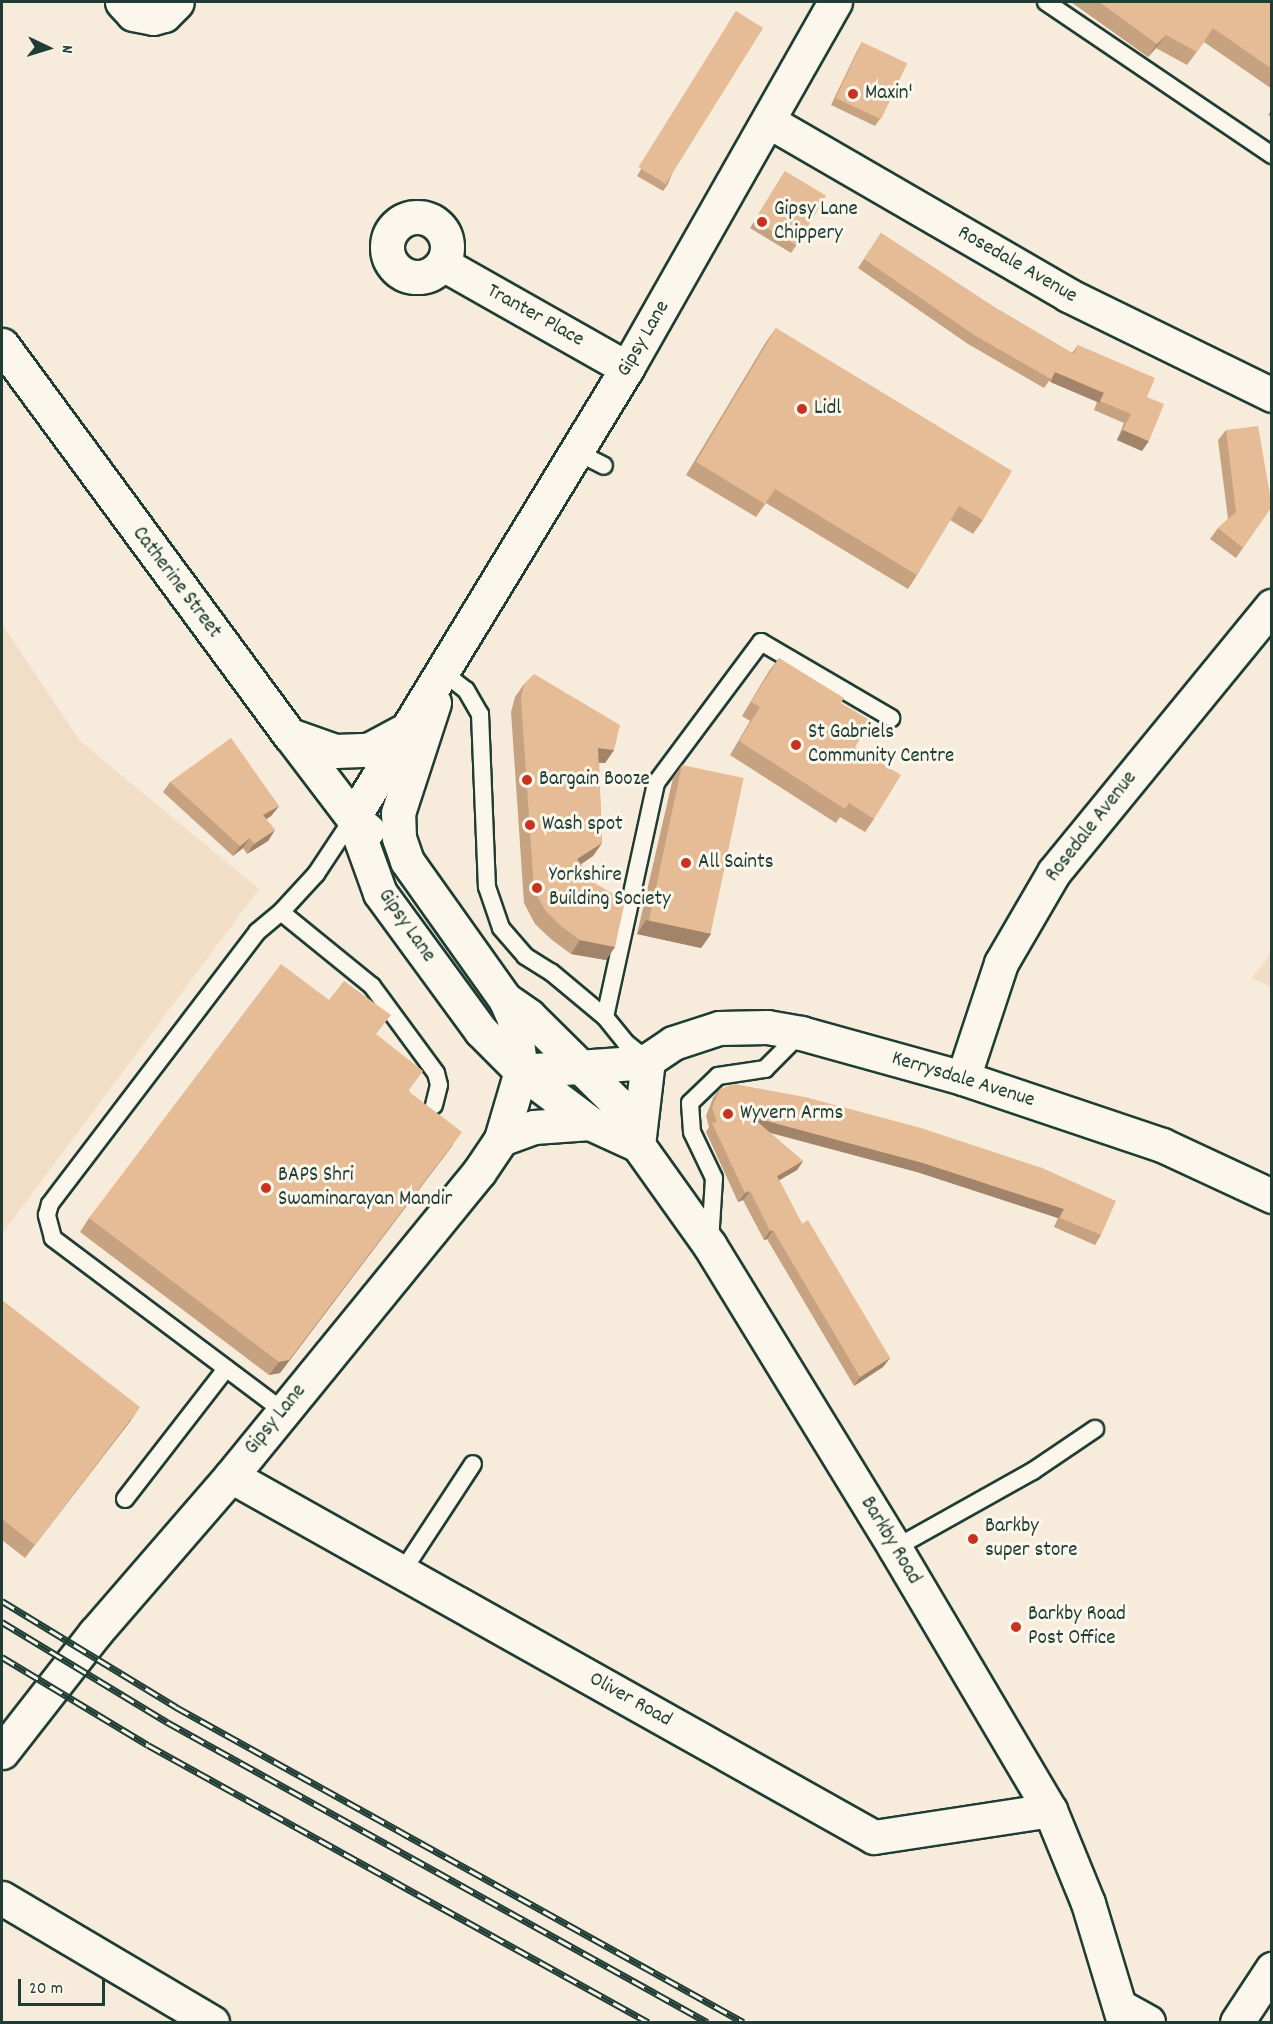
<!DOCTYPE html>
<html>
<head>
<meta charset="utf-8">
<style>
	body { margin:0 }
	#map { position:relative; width:1273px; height:2024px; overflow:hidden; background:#f7ebdb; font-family:Dekko,sans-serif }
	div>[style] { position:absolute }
	.built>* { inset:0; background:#f2ddc6 }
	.roads { filter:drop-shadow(2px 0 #1f3d34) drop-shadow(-2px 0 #1f3d34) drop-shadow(0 2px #1f3d34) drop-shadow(0 -2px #1f3d34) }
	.lane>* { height:16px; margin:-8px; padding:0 8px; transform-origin:8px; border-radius:8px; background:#fbf7ec }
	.street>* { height:33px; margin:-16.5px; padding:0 16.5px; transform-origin:16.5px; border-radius:16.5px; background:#fbf7ec }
	.street>.ring { margin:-16.5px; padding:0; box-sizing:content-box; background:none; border:33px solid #fbf7ec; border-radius:50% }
	.secondary>* { height:33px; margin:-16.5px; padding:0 16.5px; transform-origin:16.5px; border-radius:16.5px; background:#fbf7ec }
	.rail>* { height:7px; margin-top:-3.5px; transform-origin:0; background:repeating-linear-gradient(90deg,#fbf7ec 0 14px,#1f3d34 0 28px); box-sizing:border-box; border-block:2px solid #1f3d34 }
	.wall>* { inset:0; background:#c6a281 }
	.shaded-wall>* { inset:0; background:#a18469; transform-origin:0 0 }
	.building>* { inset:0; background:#e6bc96; transform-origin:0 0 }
	.dots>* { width:16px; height:16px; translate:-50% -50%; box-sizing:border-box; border:3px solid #fbf7ec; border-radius:50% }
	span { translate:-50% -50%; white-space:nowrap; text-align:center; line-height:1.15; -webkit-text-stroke:6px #fbf7ec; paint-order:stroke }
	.poi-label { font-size:21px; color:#1f3d34 }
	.left { translate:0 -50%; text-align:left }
	.street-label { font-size:21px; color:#1f3d34 }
	.frame { position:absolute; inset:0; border:3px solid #1f3d34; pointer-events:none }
	.north { position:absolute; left:18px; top:18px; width:60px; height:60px; -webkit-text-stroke:4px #fbf7ec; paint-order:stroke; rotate:94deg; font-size:16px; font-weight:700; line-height:24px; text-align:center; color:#1f3d34 }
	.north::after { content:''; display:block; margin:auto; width:21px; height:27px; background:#1f3d34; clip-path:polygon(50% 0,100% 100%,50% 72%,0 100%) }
	.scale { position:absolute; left:18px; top:1979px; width:87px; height:27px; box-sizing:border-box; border:3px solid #1f3d34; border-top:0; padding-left:8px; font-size:18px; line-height:21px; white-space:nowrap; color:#1f3d34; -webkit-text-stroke:4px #fbf7ec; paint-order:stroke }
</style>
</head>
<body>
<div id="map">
	<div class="built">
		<i style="clip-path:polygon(2px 624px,80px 741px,259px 889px,2px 1234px)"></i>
		<i style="clip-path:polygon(1271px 953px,1271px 987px,1252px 978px)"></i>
	</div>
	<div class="roads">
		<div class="lane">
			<i style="left:1046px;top:2px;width:273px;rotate:34.1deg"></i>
			<i style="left:577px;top:452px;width:30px;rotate:27deg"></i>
			<i style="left:444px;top:673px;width:28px;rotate:38deg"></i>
			<i style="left:466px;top:690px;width:28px;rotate:60deg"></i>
			<i style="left:480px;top:714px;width:173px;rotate:87.7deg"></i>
			<i style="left:487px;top:887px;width:43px;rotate:71.1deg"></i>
			<i style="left:501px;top:928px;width:37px;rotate:49deg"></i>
			<i style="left:525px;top:956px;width:31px;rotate:32deg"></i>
			<i style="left:551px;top:972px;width:70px;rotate:39.8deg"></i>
			<i style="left:605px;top:1017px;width:32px;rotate:51deg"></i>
			<i style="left:625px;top:1042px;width:28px;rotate:39deg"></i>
			<i style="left:281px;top:912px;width:117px;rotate:39.1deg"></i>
			<i style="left:372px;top:986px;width:108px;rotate:53.7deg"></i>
			<i style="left:436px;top:1073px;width:12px;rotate:76deg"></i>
			<i style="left:439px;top:1085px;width:21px;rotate:104deg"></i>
			<i style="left:605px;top:1017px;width:239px;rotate:-77.7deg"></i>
			<i style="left:656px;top:783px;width:176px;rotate:-53.3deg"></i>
			<i style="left:761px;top:642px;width:151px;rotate:30.3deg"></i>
			<i style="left:710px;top:1242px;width:64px;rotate:-86.4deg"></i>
			<i style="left:714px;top:1178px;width:51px;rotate:-115.6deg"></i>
			<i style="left:692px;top:1132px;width:29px;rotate:-94deg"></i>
			<i style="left:690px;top:1103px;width:39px;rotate:-44deg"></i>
			<i style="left:718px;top:1076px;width:48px;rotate:-8.5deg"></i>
			<i style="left:765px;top:1069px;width:51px;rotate:-45deg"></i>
			<i style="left:283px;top:1411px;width:288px;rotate:-143.1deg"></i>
			<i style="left:53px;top:1238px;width:24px;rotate:-105deg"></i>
			<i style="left:47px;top:1215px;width:11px;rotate:-75deg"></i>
			<i style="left:50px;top:1204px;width:342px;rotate:-52.7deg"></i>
			<i style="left:257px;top:932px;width:31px;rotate:-40deg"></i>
			<i style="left:281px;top:912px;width:52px;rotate:-47.4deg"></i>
			<i style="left:316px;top:874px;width:67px;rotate:-56.5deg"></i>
			<i style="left:125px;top:1499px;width:165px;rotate:-52.2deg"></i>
			<i style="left:895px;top:1548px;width:158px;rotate:-29.2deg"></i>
			<i style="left:1033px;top:1471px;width:75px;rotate:-34.1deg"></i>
			<i style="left:402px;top:1572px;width:129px;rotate:-56.7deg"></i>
		</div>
		<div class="street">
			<i style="left:122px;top:2px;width:16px;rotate:47deg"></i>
			<i style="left:133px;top:14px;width:20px;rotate:11deg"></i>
			<i style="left:153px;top:18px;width:11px;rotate:-15deg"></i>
			<i style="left:164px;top:15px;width:18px;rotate:-45deg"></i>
			<i style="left:770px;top:122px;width:345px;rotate:30.1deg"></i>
			<i style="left:1068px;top:295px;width:227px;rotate:26.1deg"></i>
			<i class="ring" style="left:387px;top:217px;width:27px;height:27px"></i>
			<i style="left:443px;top:264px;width:211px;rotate:29.5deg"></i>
			<i style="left:521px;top:1071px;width:114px;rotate:-4deg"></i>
			<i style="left:635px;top:1063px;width:13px;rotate:-13deg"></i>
			<i style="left:648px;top:1060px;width:30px;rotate:-34deg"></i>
			<i style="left:673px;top:1043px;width:48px;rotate:-18.1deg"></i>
			<i style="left:719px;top:1028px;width:48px;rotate:-1.2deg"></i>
			<i style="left:767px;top:1027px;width:35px;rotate:10deg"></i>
			<i style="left:801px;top:1033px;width:168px;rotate:15.5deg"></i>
			<i style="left:963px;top:1078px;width:210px;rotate:18.6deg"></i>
			<i style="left:1162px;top:1145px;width:121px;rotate:24.9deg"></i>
			<i style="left:963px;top:1078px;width:121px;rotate:-71.7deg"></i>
			<i style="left:1001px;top:963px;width:105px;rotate:-59.8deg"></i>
			<i style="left:1054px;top:872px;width:344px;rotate:-50.7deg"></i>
			<i style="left:638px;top:1145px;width:86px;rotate:-83.3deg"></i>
			<i style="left:231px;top:1476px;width:737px;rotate:29.31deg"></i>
			<i style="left:874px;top:1837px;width:178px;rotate:-8.7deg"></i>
			<i style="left:2px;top:1898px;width:244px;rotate:30.6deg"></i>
			<i style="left:1121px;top:2007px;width:31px;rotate:29deg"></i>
			<i style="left:1237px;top:2022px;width:64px;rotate:-56.6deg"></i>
		</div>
		<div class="secondary">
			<i style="left:2px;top:345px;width:485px;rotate:53.6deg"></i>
			<i style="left:290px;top:735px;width:104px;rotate:52.8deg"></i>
			<i style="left:353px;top:818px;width:19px;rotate:39deg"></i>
			<i style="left:290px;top:735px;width:48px;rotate:19.6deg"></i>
			<i style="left:335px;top:751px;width:33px;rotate:-2deg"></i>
			<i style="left:368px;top:750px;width:38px;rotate:-28deg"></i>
			<i style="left:505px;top:999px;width:29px;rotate:35deg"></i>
			<i style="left:529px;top:1016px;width:122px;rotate:44.7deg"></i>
			<i style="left:616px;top:1102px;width:48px;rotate:62.9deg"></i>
			<i style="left:638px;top:1145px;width:124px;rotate:54.5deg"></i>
			<i style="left:710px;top:1246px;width:354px;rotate:58.5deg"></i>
			<i style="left:895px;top:1548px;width:304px;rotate:59.4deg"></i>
			<i style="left:1050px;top:1810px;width:100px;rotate:67.8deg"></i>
			<i style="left:1088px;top:1903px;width:124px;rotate:73.2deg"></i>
			<i style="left:501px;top:1139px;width:35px;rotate:-20deg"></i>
			<i style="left:534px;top:1127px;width:56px;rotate:-4.1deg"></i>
			<i style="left:638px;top:1145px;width:53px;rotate:-155.4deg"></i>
			<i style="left:590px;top:1123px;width:86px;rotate:-143deg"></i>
			<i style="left:521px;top:1071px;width:57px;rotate:-135deg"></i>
			<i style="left:481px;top:1031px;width:171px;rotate:-126.2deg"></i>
			<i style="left:380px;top:893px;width:80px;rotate:-109.8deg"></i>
			<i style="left:353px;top:818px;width:527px;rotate:-58.66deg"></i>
			<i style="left:627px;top:368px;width:421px;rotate:-60.4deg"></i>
			<i style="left:2px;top:1752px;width:151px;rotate:-52deg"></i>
			<i style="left:95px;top:1633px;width:208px;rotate:-49.1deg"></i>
			<i style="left:231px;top:1476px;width:392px;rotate:-50.8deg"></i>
			<i style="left:479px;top:1172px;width:40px;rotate:-56deg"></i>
			<i style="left:501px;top:1139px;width:71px;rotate:-73.6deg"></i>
			<i style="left:521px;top:1071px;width:52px;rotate:-97.7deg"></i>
			<i style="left:514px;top:1019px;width:22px;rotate:-114deg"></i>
			<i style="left:505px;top:999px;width:169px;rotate:-125.4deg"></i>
			<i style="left:407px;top:861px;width:24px;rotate:-109deg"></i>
			<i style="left:399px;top:838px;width:25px;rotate:-92deg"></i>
			<i style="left:398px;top:813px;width:116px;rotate:-71.9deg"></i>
		</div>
	</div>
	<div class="rail">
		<i style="left:2px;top:1601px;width:204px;rotate:31.3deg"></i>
		<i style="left:176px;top:1707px;width:649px;rotate:29.05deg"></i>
		<i style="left:2px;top:1622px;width:193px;rotate:31.2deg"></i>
		<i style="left:167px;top:1722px;width:618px;rotate:29.05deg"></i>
		<i style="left:2px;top:1657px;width:170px;rotate:31.1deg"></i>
		<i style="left:148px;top:1745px;width:572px;rotate:28.99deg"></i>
	</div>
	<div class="wall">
		<i style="clip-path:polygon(1071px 2px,1272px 2px,1272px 89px,1204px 42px,1187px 65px,1156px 48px,1148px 57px)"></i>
		<i style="clip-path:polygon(736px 11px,668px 184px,663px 191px,637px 176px)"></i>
		<i style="clip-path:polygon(862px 42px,880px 119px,875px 126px,831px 105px,858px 49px)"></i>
		<i style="clip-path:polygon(1272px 109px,1272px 117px,1268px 115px)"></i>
		<i style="clip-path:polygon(785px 171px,796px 246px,791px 253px,750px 228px)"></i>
		<i style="clip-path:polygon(881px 233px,994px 307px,1072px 353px,1078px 345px,1147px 397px,1142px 451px,1117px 440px,1124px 423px,1094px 410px,1097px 402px,1049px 381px,1044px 388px,968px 344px,858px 268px)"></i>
		<i style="clip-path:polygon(776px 328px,983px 520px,973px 534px,950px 520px,917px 575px,908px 589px,766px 503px,756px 517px,686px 475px,766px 342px)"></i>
		<i style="clip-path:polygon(1226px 430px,1272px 506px,1236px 558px,1210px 539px,1218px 528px,1228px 519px,1218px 440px)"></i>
		<i style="clip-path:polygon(779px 658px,841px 703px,855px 747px,874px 819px,865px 832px,840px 817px,836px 823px,730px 755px,750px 721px,742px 716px,769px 671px)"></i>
		<i style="clip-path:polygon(524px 684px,614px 750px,605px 763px,599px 763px,602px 843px,593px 856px,581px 864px,615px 947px,606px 960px,571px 954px,552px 940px,535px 924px,524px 903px,511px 712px,515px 697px)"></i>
		<i style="clip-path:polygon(682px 765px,711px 934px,701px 948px,637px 934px,673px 778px)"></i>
		<i style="clip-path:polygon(170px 782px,279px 806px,271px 816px,266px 819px,275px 830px,268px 841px,247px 854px,243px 848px,233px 856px,163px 792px)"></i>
		<i style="clip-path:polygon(329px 1000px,376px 1035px,409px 1091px,453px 1145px,280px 1373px,269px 1375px,80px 1232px,89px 1218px)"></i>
		<i style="clip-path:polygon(720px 1089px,1042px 1168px,1101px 1235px,1095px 1245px,1054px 1227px,1058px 1218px,917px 1172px,770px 1133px,803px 1161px,797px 1170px,779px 1180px,802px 1224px,890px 1358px,883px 1367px,854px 1386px,767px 1239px,764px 1240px,743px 1200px,738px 1202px,706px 1132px,709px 1127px,706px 1116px,713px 1098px)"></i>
		<i style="clip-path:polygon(2px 1300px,131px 1420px,25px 1558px,2px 1540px)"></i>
	</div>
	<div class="shaded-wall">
		<i style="clip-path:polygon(1166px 35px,1156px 48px,1148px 57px,1157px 44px)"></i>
		<i style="left:1055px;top:372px;width:53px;height:11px;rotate:23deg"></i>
		<i style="clip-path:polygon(1123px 430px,1149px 441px,1142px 451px,1117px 440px)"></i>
		<i style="clip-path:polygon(598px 748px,614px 750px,605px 763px,589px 762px)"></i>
		<i style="clip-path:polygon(279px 806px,271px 816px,256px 826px,263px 815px)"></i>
		<i style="clip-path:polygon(275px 830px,268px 841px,247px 854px,254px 844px)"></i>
		<i style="clip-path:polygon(250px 838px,243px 848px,233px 856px,240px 846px)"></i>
		<i style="clip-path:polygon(602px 843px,593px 856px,568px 873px,577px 859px)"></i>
		<i style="clip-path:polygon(646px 920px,711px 934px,701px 948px,637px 934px)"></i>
		<i style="clip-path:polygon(580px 940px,615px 947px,606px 960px,571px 954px)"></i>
		<i style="clip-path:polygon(752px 1117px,923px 1163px,1064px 1209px,1058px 1218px,917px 1172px,746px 1126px)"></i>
		<i style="clip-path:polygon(462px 1132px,280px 1373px,269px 1375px,279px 1362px)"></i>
		<i style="clip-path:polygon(803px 1161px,797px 1170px,771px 1185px,777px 1176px)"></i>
		<i style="clip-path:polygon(750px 1191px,743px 1200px,738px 1202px,745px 1193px)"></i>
		<i style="clip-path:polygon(773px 1230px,767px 1239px,764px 1240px,770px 1231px)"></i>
		<i style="clip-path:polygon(890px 1358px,883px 1367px,854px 1386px,860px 1377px)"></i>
		<i style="clip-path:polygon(140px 1407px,131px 1420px,25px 1558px,35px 1545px)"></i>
	</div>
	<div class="building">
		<i style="clip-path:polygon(1099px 2px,1272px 2px,1272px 69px,1213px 28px,1197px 52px,1166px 35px,1157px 44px)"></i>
		<i style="left:736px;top:11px;width:32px;height:184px;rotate:32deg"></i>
		<i style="left:862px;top:42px;width:50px;height:62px;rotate:25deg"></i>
		<i style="left:785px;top:171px;width:48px;height:58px;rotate:31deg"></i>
		<i style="clip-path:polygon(881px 233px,994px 307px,1074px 354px,1078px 345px,1155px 378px,1147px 397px,1164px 404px,1149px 441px,1123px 430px,1131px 414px,1100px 401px,1104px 393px,1055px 372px,1051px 379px,974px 335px,864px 259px)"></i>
		<i style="clip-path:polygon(776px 328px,1012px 471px,983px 520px,959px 506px,917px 575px,775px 489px,765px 504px,696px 462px)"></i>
		<i style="clip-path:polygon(1258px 426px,1272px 506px,1243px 548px,1218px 528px,1236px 512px,1226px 430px)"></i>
		<i style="clip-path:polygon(779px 658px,844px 698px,841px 703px,871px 721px,855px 747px,901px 775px,874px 819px,849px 803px,845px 809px,739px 741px,760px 707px,751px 702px)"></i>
		<i style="clip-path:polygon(534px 674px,620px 725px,614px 750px,598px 748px,602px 843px,577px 859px,596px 884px,625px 901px,615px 947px,580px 940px,561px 926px,545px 910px,534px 890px,521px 699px,524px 684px)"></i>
		<i style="clip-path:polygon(231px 738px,279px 806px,263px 815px,275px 830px,254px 844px,250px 838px,240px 846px,170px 782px)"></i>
		<i style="left:682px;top:765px;width:63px;height:159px;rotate:12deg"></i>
		<i style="clip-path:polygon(281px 964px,329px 1000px,344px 981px,391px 1015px,376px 1034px,423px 1071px,408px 1091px,462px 1132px,289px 1360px,279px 1362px,89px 1218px)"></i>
		<i style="clip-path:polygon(734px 1084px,805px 1097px,921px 1128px,1042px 1168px,1116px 1201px,1101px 1235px,1060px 1218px,1064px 1209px,923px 1163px,752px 1117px,803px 1161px,777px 1176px,802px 1224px,808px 1220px,890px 1358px,860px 1377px,773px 1230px,770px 1231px,750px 1191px,745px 1193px,712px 1123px,717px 1122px,712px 1107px,720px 1089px)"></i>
		<i style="clip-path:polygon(2px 1300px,140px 1407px,35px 1545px,2px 1519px)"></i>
	</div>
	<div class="dots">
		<i style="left:853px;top:94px;background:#c8321e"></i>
		<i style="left:762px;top:222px;background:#c8321e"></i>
		<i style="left:802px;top:409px;background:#c8321e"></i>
		<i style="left:796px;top:745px;background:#c8321e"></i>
		<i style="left:527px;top:780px;background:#c8321e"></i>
		<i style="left:530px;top:825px;background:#c8321e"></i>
		<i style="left:686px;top:863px;background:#c8321e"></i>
		<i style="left:537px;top:888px;background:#c8321e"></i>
		<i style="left:728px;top:1114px;background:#c8321e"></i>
		<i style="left:266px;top:1188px;background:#c8321e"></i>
		<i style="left:973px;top:1539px;background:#c8321e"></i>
		<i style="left:1016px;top:1627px;background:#c8321e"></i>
	</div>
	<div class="poi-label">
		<span class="left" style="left:865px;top:94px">Maxin'</span>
		<span class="left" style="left:774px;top:222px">Gipsy Lane<br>Chippery</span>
		<span class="left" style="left:814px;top:409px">Lidl</span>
		<span class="left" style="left:808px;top:745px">St Gabriels<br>Community Centre</span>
		<span class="left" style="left:539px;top:780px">Bargain Booze</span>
		<span class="left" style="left:542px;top:825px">Wash spot</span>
		<span class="left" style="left:698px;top:863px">All Saints</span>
		<span class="left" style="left:549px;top:888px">Yorkshire<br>Building Society</span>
		<span class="left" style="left:740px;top:1114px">Wyvern Arms</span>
		<span class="left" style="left:278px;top:1188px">BAPS Shri<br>Swaminarayan Mandir</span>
		<span class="left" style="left:985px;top:1539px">Barkby<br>super store</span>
		<span class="left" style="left:1028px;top:1627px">Barkby Road<br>Post Office</span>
	</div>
	<div class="street-label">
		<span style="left:1017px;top:265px;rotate:30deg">Rosedale Avenue</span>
		<span style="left:535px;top:316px;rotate:29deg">Tranter Place</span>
		<span style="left:644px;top:339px;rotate:-60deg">Gipsy Lane</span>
		<span style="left:176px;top:583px;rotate:53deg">Catherine Street</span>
		<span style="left:1092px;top:827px;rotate:-52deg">Rosedale Avenue</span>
		<span style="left:406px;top:926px;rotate:55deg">Gipsy Lane</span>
		<span style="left:963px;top:1080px;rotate:17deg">Kerrysdale Avenue</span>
		<span style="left:276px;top:1420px;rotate:-51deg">Gipsy Lane</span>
		<span style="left:890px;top:1541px;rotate:59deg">Barkby Road</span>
		<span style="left:630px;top:1700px;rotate:29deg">Oliver Road</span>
	</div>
	<div class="frame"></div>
	<div class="north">N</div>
	<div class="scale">20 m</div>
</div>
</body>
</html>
